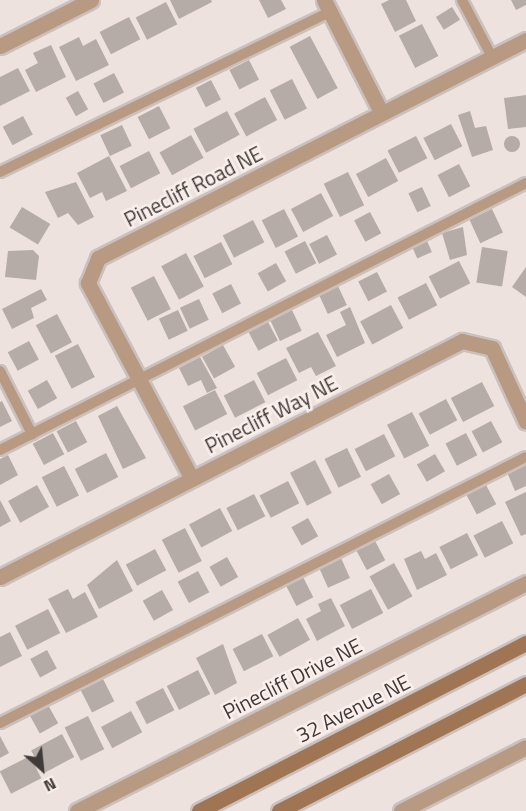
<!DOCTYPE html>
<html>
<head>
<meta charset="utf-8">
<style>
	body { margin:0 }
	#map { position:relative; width:526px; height:811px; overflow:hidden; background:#ede2de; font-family:"Titillium Web",sans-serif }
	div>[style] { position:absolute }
	.building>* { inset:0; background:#b5aba7; transform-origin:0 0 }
	.round { border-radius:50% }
	.roads { filter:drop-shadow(2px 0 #cac0bd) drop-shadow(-2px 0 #cac0bd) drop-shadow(0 2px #cac0bd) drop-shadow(0 -2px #cac0bd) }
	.service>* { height:10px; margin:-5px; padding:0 5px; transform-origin:5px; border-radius:5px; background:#b89a83 }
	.minor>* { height:15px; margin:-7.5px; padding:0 7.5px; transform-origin:7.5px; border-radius:7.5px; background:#b89a83 }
	.secondary>* { height:15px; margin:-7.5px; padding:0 7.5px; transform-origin:7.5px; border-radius:7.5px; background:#a07553 }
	span { translate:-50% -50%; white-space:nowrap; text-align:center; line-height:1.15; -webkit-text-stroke:5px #faefeb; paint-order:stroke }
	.street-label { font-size:21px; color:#3f3a39 }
	.north { position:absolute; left:12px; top:739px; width:60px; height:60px; -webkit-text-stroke:4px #faefeb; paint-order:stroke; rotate:153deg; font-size:16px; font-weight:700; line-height:24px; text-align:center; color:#3f3a39 }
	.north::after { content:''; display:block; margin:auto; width:21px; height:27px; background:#3f3a39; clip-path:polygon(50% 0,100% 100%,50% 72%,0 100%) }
</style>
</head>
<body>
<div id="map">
	<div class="building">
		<i style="clip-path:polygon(170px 0,211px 0,212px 2px,179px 19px)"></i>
		<i style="clip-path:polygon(259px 0,281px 0,286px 9px,268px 18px)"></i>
		<i style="clip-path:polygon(389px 0,406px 0,416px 21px,395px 32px,381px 4px)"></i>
		<i style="clip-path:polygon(511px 0,526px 0,526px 5px,516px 10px)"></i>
		<i style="left:166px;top:2px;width:25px;height:34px;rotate:63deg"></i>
		<i style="left:452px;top:7px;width:15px;height:19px;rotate:58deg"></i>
		<i style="left:129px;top:17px;width:25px;height:33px;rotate:63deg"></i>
		<i style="left:422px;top:24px;width:36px;height:26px;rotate:63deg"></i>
		<i style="left:310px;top:36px;width:59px;height:23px;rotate:62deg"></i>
		<i style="clip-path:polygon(79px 37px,83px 46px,96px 39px,109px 65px,76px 81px,59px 47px)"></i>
		<i style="clip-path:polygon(51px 45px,66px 77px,36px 92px,25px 70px,38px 63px,33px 53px)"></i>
		<i style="left:249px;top:60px;width:22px;height:22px;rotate:63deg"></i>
		<i style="clip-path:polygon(18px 68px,30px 91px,0 106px,0 77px)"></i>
		<i style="left:114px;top:73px;width:22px;height:23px;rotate:63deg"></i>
		<i style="left:292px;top:79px;width:33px;height:25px;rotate:63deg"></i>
		<i style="left:211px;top:80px;width:22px;height:17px;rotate:63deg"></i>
		<i style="left:78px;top:91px;width:21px;height:14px;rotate:61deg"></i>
		<i style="clip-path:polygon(526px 95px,526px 127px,508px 129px,504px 98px)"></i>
		<i style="left:265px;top:97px;width:26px;height:35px;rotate:62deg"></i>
		<i style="left:159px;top:106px;width:25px;height:24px;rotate:63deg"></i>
		<i style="left:227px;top:111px;width:27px;height:38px;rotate:62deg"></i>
		<i style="clip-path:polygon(470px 111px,475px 128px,486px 126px,493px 150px,472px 157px,458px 115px)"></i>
		<i style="left:23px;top:116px;width:21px;height:23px;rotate:62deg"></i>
		<i style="left:451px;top:124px;width:25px;height:31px;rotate:63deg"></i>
		<i style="left:122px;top:125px;width:23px;height:24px;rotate:65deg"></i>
		<i style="left:191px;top:135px;width:26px;height:36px;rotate:61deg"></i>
		<i style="left:416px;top:136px;width:25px;height:32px;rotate:63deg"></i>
		<i class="round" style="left:504px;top:136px;width:16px;height:16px"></i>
		<i style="left:149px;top:151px;width:25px;height:33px;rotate:63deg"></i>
		<i style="clip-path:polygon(109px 156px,127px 191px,106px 201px,102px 192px,90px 198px,77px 173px)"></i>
		<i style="left:386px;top:158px;width:26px;height:34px;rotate:62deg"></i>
		<i style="left:459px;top:164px;width:25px;height:24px;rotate:63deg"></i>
		<i style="left:348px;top:172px;width:37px;height:27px;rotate:64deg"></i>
		<i style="clip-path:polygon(76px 182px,94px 217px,78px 225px,68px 213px,58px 218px,45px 192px)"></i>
		<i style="left:422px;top:187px;width:21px;height:15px;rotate:65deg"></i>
		<i style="left:321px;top:193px;width:26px;height:34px;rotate:62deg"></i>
		<i style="left:22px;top:207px;width:33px;height:24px;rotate:31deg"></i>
		<i style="left:284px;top:209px;width:31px;height:25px;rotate:63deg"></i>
		<i style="left:492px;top:209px;width:26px;height:25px;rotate:65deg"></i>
		<i style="left:370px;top:212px;width:24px;height:18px;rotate:62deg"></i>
		<i style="left:253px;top:220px;width:25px;height:34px;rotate:63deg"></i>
		<i style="clip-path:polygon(463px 227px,467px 255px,450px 260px,442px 233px)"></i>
		<i style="left:327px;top:235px;width:22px;height:20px;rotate:63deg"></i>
		<i style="left:305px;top:241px;width:25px;height:23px;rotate:63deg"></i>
		<i style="left:427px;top:241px;width:12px;height:16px;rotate:66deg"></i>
		<i style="left:221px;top:242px;width:25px;height:31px;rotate:63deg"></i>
		<i style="left:482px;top:247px;width:26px;height:36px;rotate:9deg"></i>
		<i style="clip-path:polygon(33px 250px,39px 256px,36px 280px,5px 277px,8px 251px)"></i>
		<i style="left:186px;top:253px;width:38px;height:28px;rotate:62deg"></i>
		<i style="left:459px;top:261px;width:25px;height:34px;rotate:63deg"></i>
		<i style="left:276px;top:263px;width:21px;height:21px;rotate:61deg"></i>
		<i style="clip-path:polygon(526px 267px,526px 297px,512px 287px)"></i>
		<i style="left:377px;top:272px;width:22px;height:21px;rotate:63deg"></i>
		<i style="left:154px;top:276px;width:37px;height:26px;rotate:63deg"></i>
		<i style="left:426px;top:283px;width:25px;height:32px;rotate:63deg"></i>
		<i style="left:231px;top:284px;width:22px;height:21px;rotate:63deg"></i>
		<i style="left:338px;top:286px;width:21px;height:21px;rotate:65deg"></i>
		<i style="clip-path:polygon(41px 289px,47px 300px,31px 308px,34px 318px,12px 329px,2px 309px)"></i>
		<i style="left:199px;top:299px;width:23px;height:21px;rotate:65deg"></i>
		<i style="left:391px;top:305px;width:26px;height:35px;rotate:62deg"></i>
		<i style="clip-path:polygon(350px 307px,365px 343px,337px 357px,326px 335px,346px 325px,340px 312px)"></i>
		<i style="left:178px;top:310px;width:23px;height:21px;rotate:65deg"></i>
		<i style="left:292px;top:310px;width:23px;height:24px;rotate:65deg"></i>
		<i style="left:57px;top:314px;width:32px;height:24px;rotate:62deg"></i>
		<i style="left:268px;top:322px;width:21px;height:22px;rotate:62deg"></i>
		<i style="clip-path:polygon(318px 332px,336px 366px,316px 376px,311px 367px,299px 373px,286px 348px)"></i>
		<i style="left:29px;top:341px;width:21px;height:24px;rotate:62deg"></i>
		<i style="left:78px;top:344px;width:37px;height:26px;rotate:63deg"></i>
		<i style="left:223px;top:345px;width:25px;height:24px;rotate:61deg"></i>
		<i style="clip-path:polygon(200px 357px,217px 388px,207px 393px,201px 380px,188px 386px,179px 368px)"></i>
		<i style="left:286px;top:358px;width:25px;height:33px;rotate:63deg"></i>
		<i style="left:47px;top:380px;width:21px;height:22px;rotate:61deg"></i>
		<i style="left:254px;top:380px;width:25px;height:34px;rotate:63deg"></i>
		<i style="left:482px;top:382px;width:27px;height:35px;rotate:63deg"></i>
		<i style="left:215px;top:390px;width:27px;height:36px;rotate:63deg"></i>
		<i style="left:446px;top:399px;width:24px;height:31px;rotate:62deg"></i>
		<i style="clip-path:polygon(2px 401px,12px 421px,0 427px,0 402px)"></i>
		<i style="clip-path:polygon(117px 406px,146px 458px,123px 469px,98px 416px)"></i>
		<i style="left:412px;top:412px;width:38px;height:28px;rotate:63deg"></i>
		<i style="left:76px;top:421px;width:24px;height:22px;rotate:62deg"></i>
		<i style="left:491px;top:421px;width:24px;height:22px;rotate:62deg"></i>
		<i style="left:53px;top:433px;width:24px;height:23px;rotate:62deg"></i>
		<i style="left:466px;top:433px;width:25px;height:23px;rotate:63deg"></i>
		<i style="left:384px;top:434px;width:25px;height:33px;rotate:63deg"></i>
		<i style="left:347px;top:448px;width:32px;height:25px;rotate:64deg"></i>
		<i style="left:106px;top:453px;width:27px;height:35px;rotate:63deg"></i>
		<i style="left:435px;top:454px;width:20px;height:21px;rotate:60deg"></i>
		<i style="clip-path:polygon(8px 455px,18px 475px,0 485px,0 459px)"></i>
		<i style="left:315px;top:460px;width:37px;height:28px;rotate:63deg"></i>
		<i style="clip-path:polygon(526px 463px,526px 486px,515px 491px,507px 472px)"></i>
		<i style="left:64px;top:466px;width:33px;height:25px;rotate:63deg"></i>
		<i style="left:389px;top:474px;width:23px;height:21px;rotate:61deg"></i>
		<i style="left:288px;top:481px;width:25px;height:32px;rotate:63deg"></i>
		<i style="left:485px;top:483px;width:24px;height:22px;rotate:62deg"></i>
		<i style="left:37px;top:485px;width:25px;height:33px;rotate:61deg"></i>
		<i style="clip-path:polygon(526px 492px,526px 534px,521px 536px,505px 502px)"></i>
		<i style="left:254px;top:494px;width:25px;height:31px;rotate:63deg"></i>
		<i style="clip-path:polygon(0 500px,11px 521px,0 527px)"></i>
		<i style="left:220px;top:508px;width:26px;height:35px;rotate:62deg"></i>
		<i style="left:308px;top:518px;width:21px;height:19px;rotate:61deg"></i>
		<i style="left:502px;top:521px;width:25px;height:32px;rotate:63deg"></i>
		<i style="left:185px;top:528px;width:37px;height:26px;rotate:63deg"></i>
		<i style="left:467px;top:533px;width:25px;height:31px;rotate:63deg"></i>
		<i style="left:374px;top:539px;width:24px;height:21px;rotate:62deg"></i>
		<i style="left:155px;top:549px;width:24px;height:33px;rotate:62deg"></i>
		<i style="clip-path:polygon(421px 551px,425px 559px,436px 553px,447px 575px,417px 590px,404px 559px)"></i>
		<i style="left:227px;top:557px;width:23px;height:20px;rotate:61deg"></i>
		<i style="left:341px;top:558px;width:22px;height:24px;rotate:66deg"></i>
		<i style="clip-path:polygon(117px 560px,133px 591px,99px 609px,87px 585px)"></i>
		<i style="left:394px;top:563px;width:38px;height:28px;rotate:61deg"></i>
		<i style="left:198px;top:571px;width:24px;height:23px;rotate:62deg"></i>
		<i style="left:302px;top:575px;width:25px;height:19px;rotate:63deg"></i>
		<i style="clip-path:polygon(68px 589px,73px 599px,85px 592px,98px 617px,66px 633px,48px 599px)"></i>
		<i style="left:371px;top:589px;width:27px;height:35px;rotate:63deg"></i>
		<i style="left:162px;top:590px;width:23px;height:22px;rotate:61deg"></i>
		<i style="clip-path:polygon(331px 598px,345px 626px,317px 641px,306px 619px,321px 611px,318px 604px)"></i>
		<i style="left:48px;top:609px;width:27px;height:37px;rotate:63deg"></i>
		<i style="left:298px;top:618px;width:25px;height:35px;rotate:61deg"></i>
		<i style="clip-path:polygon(10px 632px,22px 656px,0 667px,0 637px)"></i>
		<i style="left:262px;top:634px;width:25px;height:33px;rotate:63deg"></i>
		<i style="clip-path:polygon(223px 644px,237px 683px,215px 695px,196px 658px)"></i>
		<i style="left:47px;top:650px;width:21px;height:19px;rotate:62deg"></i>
		<i style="left:198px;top:670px;width:27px;height:35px;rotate:63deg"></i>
		<i style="left:103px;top:679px;width:25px;height:25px;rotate:63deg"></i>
		<i style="left:163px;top:688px;width:25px;height:31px;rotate:63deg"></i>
		<i style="left:48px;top:705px;width:21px;height:21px;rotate:61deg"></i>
		<i style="left:131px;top:711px;width:24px;height:34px;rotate:62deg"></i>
		<i style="left:88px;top:716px;width:37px;height:26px;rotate:64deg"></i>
		<i style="left:62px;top:734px;width:26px;height:35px;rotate:62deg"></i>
		<i style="clip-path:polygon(0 736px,9px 753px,0 758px)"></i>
		<i style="left:30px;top:756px;width:25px;height:34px;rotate:63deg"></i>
	</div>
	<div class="roads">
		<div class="service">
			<i style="left:462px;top:0;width:64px;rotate:62.2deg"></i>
			<i style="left:0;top:172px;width:367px;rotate:-25.9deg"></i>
			<i style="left:0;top:371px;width:71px;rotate:63.1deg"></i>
			<i style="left:0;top:450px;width:590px;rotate:-26.91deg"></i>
			<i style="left:0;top:723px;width:589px;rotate:-26.83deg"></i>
		</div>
		<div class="minor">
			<i style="left:324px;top:0;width:126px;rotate:63deg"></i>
			<i style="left:0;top:46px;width:102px;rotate:-26.8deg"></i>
			<i style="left:191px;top:477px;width:220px;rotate:-118deg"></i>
			<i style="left:88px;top:283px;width:27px;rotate:-68deg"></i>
			<i style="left:98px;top:258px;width:480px;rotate:-27deg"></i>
			<i style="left:0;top:577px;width:519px;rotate:-27.06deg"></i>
			<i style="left:462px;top:341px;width:31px;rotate:13deg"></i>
			<i style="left:492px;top:348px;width:81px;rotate:65.3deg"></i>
			<i style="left:77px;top:811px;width:504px;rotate:-26.92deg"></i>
			<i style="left:401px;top:811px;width:140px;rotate:-27.1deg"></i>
		</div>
		<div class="secondary">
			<i style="left:199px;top:811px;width:368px;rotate:-27.2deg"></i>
			<i style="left:279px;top:811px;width:278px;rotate:-27.2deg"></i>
		</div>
	</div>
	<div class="street-label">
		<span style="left:193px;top:186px;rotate:-27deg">Pinecliff Road NE</span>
		<span style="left:271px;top:414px;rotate:-27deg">Pinecliff Way NE</span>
		<span style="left:292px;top:678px;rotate:-27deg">Pinecliff Drive NE</span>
		<span style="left:353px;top:708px;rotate:-27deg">32 Avenue NE</span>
	</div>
	<div class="north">N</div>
</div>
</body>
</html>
